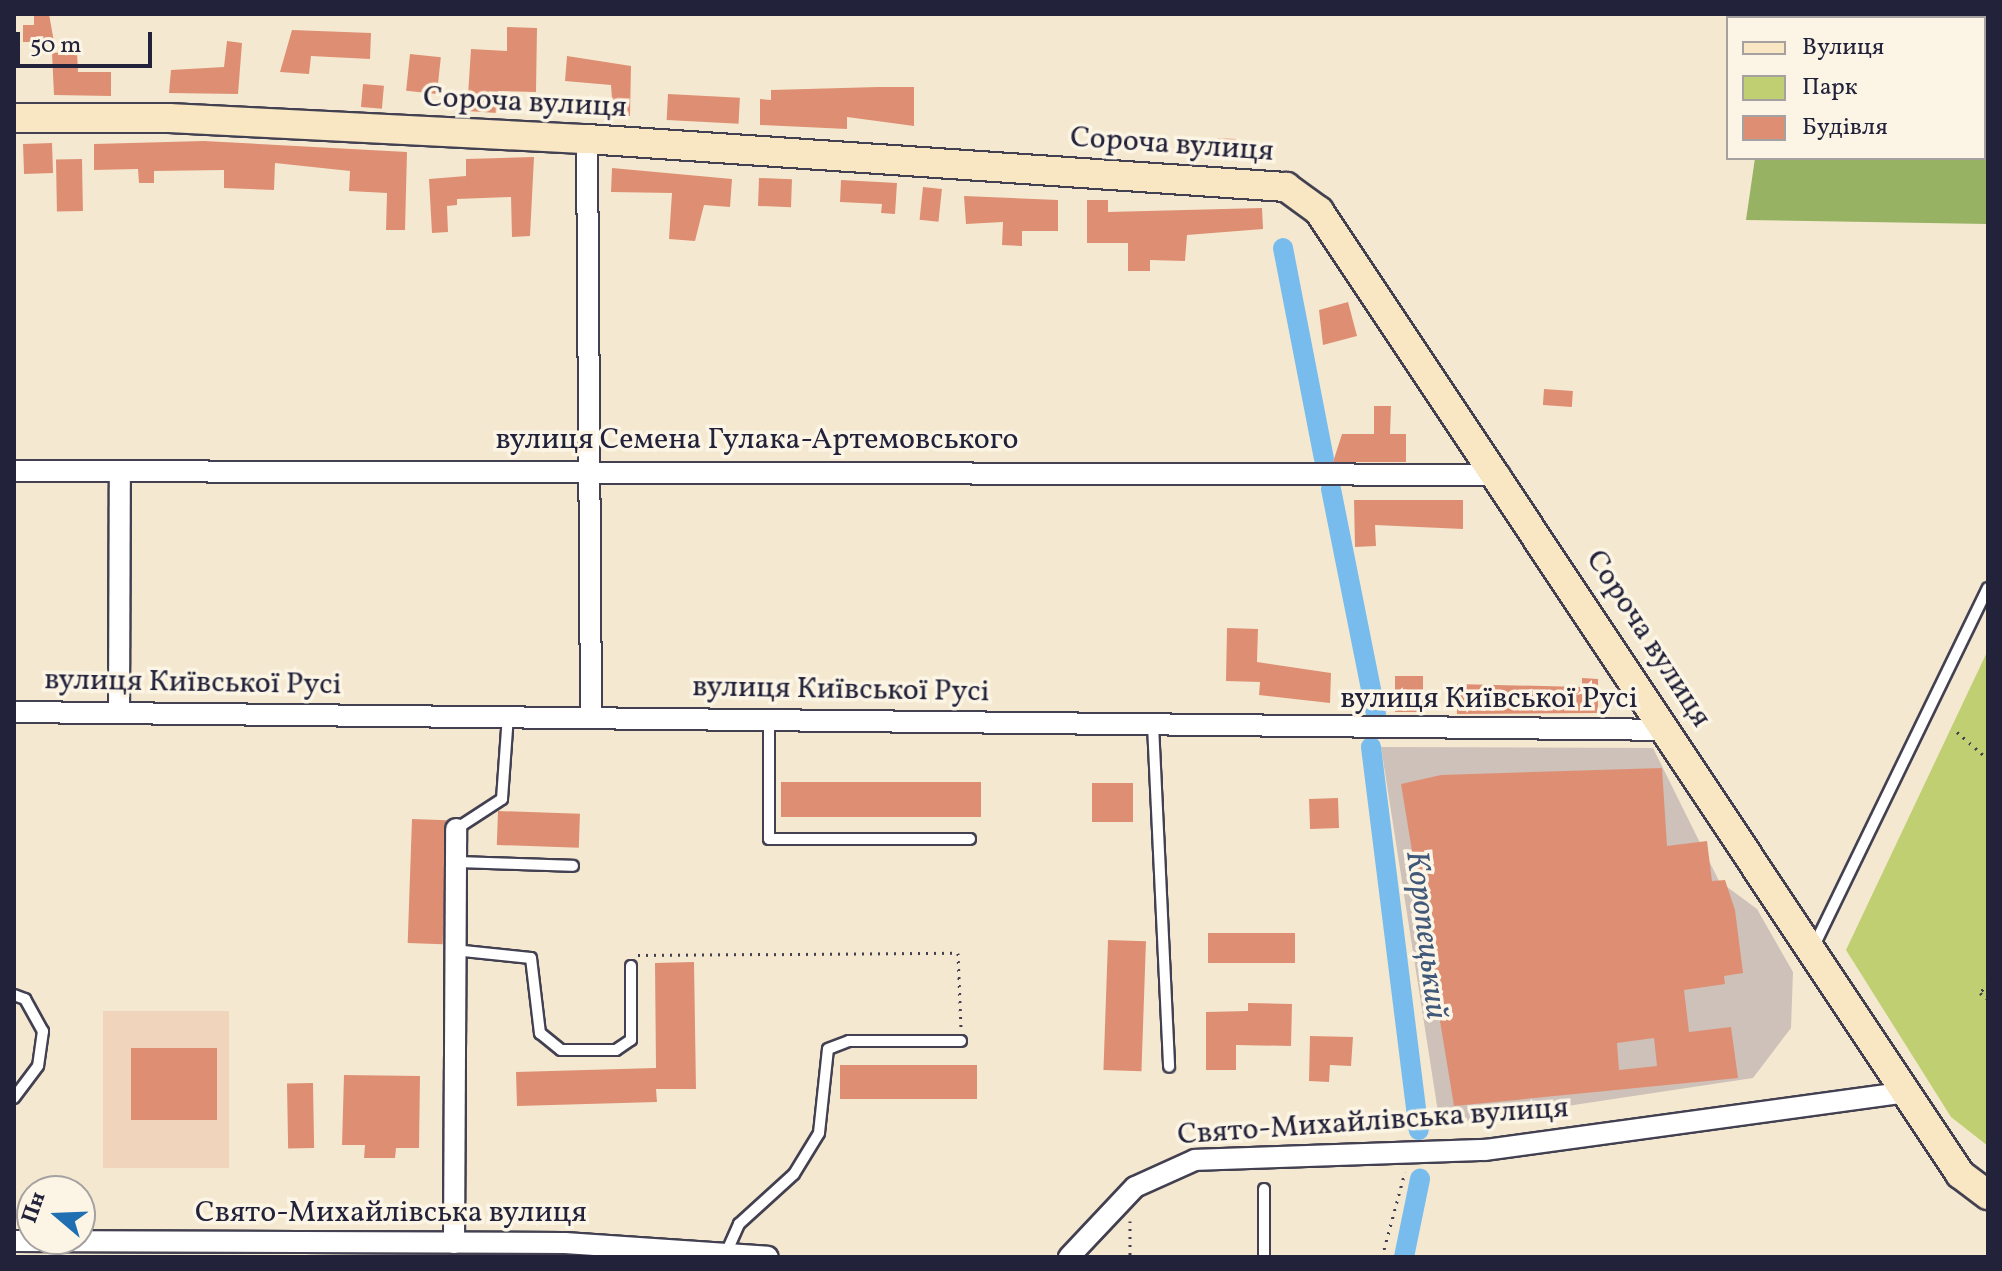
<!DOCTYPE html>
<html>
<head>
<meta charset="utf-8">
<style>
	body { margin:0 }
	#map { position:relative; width:2002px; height:1271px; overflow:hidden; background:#f4e9d0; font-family:Vollkorn,serif }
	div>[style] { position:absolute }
	.built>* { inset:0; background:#f0d5bc; transform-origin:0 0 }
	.industrial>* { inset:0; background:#cec1b9 }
	.green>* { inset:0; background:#bfcf71 }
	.forest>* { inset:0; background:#97b263 }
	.canal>* { height:20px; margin:-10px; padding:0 10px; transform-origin:10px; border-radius:10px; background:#78bcee }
	.building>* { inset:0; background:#de8f73; transform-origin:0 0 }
	.path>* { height:3px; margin-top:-1.5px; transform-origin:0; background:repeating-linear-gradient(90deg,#424051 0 2px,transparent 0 8px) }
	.roads { filter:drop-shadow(2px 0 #424051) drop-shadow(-2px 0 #424051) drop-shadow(0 2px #424051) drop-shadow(0 -2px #424051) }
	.service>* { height:10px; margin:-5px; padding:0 5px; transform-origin:5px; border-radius:5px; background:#fff }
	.minor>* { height:20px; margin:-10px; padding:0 10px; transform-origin:10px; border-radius:10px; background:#fff }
	.secondary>* { height:28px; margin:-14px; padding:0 14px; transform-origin:14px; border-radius:14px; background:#f9e7c3 }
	span { translate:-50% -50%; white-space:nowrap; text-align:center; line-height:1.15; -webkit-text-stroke:7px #fcf5e5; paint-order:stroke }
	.street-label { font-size:30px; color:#22223b }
	.water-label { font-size:32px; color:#40587a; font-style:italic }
	.frame { position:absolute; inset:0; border:16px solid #22223b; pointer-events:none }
	.legend { position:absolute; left:1726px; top:16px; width:260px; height:144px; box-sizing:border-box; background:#fcf5e5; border:2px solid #a5a1a1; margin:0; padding:10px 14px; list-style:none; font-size:24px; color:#22223b }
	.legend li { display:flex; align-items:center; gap:16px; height:40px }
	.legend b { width:40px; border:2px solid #a5a1a1 }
	.north { position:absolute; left:16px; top:1175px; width:80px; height:80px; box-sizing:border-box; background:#fcf5e5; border:2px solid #a5a1a1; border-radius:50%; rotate:289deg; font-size:22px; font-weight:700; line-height:32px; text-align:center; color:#22223b }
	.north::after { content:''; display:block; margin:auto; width:28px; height:36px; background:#1f6fb2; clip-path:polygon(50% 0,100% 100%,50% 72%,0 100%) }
	.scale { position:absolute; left:16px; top:32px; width:136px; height:36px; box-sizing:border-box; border:4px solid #22223b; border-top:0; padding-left:10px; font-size:24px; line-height:28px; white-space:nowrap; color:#22223b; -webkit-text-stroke:6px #fcf5e5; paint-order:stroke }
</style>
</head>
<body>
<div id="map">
	<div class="built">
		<i style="left:103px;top:1011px;width:126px;height:157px"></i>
	</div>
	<div class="industrial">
		<i style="clip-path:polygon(1381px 747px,1653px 748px,1719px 881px,1757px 909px,1793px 972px,1791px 1028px,1753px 1078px,1440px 1125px)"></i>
	</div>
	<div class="green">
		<i style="clip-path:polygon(1988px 650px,1988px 1146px,1951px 1117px,1846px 950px)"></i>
	</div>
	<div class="forest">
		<i style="clip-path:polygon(1776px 14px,1988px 14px,1988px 224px,1746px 220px,1755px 158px,1984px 158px,1984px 18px)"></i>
	</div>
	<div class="canal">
		<i style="left:1283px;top:248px;width:214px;rotate:79deg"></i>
		<i style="left:1331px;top:489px;width:229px;rotate:78.7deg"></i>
		<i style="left:1371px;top:747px;width:386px;rotate:82.9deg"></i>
		<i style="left:1404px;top:1257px;width:80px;rotate:-78.4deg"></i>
	</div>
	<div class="building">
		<i style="clip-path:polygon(34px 14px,49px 14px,54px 42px,23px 42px,23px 25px,34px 25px)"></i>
		<i style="clip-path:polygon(507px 27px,537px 28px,536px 92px,498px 91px,497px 113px,467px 111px,471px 49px,507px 51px)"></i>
		<i style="clip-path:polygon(292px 30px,371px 33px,370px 59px,311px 56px,309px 74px,280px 72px)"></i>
		<i style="clip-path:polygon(227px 41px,242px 43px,238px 94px,169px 93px,171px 70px,224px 67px)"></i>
		<i style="clip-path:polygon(77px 51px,78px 72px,111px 72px,111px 96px,54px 95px,52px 53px)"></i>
		<i style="left:410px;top:54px;width:31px;height:37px;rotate:6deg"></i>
		<i style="clip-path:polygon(567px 56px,631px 66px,630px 116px,613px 114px,611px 85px,565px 81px)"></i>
		<i style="left:363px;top:84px;width:21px;height:23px;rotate:5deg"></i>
		<i style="clip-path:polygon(878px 87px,914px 87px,914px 126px,847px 117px,847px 129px,760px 125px,760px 99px,771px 100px,771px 90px)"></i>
		<i style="left:668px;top:94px;width:72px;height:26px;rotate:3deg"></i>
		<i style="left:1218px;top:138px;width:18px;height:20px;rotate:3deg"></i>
		<i style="clip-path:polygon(204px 141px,407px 152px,405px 230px,386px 230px,387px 193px,349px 191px,350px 171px,275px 163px,274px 190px,224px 188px,224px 170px,154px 171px,154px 183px,139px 183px,138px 169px,94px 170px,94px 144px)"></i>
		<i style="left:52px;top:143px;width:30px;height:29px;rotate:88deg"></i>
		<i style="clip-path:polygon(534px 157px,530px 236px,512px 237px,511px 197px,457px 199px,457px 205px,447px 206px,448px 232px,432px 233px,429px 179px,466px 176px,466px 159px)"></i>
		<i style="left:82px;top:159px;width:52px;height:26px;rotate:89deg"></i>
		<i style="clip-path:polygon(612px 168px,732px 179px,730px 207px,704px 205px,695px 241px,669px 239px,672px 193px,611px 192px)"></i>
		<i style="left:759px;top:178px;width:33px;height:28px;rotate:2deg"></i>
		<i style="clip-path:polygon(841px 180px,897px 183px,895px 214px,881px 213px,882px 204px,840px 202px)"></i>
		<i style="left:923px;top:187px;width:19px;height:33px;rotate:6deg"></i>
		<i style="clip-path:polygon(964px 196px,1058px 200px,1058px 231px,1022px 231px,1022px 246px,1002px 245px,1003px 222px,966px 224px)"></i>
		<i style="clip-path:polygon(1087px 200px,1108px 200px,1108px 212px,1262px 208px,1263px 229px,1187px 235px,1185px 261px,1150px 260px,1150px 271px,1128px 271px,1128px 243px,1087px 243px)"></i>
		<i style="clip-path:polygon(1348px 302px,1357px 336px,1323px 345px,1319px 310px)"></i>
		<i style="left:1544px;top:389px;width:29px;height:16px;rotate:4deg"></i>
		<i style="clip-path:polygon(1374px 406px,1391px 406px,1390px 434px,1406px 434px,1406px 462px,1333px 462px,1342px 434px,1374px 434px)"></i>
		<i style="clip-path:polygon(1354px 500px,1463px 500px,1463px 529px,1375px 525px,1376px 546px,1355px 547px)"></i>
		<i style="clip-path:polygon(1227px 628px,1258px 629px,1257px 662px,1331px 673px,1330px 703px,1259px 695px,1260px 682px,1226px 681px)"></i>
		<i style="left:1395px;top:676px;width:28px;height:36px"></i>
		<i style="clip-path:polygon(1582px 678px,1598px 679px,1598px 713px,1457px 714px,1456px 684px,1582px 687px)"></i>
		<i style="clip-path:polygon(evenodd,1662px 768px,1667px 846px,1707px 841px,1712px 881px,1725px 880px,1735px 910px,1743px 973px,1724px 976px,1725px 984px,1684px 990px,1689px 1032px,1731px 1027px,1738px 1078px,1454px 1106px,1401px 784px,1441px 775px,1662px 768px,1654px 1038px,1657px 1066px,1619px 1070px,1617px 1043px,1654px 1038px)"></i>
		<i style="left:781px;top:782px;width:200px;height:35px"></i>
		<i style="left:1092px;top:783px;width:41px;height:39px"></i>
		<i style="left:1338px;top:798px;width:30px;height:29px;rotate:88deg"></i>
		<i style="left:498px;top:811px;width:82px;height:34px;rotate:2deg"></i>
		<i style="left:412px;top:819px;width:35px;height:124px;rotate:2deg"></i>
		<i style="left:1208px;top:933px;width:87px;height:30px"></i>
		<i style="left:1108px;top:940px;width:38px;height:130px;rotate:2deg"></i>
		<i style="clip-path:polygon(694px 962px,696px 1089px,656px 1089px,657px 1102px,517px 1106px,516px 1072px,656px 1068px,655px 963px)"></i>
		<i style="clip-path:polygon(1248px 1003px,1292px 1004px,1291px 1046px,1236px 1045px,1236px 1070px,1206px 1070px,1206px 1012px,1248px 1011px)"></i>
		<i style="clip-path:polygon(1310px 1036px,1353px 1037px,1351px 1066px,1330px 1065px,1329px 1082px,1309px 1081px)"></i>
		<i style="left:131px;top:1048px;width:86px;height:72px"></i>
		<i style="left:977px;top:1065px;width:34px;height:137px;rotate:90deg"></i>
		<i style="clip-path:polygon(344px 1075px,420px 1076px,419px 1148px,396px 1148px,395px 1158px,364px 1158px,365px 1145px,342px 1145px)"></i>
		<i style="left:313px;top:1083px;width:65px;height:26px;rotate:89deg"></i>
	</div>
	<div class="path">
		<i style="left:1957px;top:732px;width:41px;rotate:41.1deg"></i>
		<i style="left:638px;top:955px;width:320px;rotate:-0.4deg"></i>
		<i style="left:958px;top:953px;width:76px;rotate:87.7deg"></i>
		<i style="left:1988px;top:983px;width:13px;rotate:129deg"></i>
		<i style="left:1980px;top:993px;width:10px;rotate:37deg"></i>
		<i style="left:1130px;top:1221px;width:36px;rotate:90deg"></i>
		<i style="left:1382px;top:1257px;width:88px;rotate:-74.9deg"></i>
	</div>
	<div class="roads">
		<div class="service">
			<i style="left:769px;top:719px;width:120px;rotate:90deg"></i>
			<i style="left:769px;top:839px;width:201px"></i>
			<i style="left:1153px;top:725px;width:342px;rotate:87.3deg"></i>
			<i style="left:456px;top:829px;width:55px;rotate:-33.1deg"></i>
			<i style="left:502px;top:799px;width:83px;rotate:-85.9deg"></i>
			<i style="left:455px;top:862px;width:118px;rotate:1.9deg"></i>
			<i style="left:1813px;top:948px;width:400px;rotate:-64.1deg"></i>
			<i style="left:454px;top:950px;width:77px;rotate:5.9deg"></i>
			<i style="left:531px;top:958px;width:76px;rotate:83.2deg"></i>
			<i style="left:540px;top:1033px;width:27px;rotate:39deg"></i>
			<i style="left:561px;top:1050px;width:55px"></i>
			<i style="left:616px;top:1050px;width:18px;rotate:-34deg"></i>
			<i style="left:631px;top:1040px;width:74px;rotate:-90deg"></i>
			<i style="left:14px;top:995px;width:12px;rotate:20deg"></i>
			<i style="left:25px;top:999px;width:37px;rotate:61deg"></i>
			<i style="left:43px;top:1031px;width:35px;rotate:98deg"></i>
			<i style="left:38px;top:1066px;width:40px;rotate:127deg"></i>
			<i style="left:1264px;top:1189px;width:68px;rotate:90deg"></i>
			<i style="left:727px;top:1251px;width:30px;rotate:-66deg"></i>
			<i style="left:739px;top:1224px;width:74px;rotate:-42.3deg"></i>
			<i style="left:794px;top:1174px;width:48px;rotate:-58.6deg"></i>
			<i style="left:819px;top:1133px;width:84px;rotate:-83.9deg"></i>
			<i style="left:828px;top:1049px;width:22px;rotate:-21deg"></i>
			<i style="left:849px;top:1041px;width:112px"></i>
		</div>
		<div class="minor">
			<i style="left:587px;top:139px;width:578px;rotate:89.6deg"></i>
			<i style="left:14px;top:471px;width:1486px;rotate:0.15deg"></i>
			<i style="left:14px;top:712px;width:1654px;rotate:0.62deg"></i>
			<i style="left:119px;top:713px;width:241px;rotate:-89.8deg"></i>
			<i style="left:14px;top:1241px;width:551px;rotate:0.21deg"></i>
			<i style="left:565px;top:1243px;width:203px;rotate:3.9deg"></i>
			<i style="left:454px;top:1243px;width:414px;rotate:-89.7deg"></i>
			<i style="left:1069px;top:1257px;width:96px;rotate:-46.7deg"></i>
			<i style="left:1135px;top:1187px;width:66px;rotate:-24.2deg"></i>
			<i style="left:1195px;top:1160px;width:290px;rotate:-2deg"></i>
			<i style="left:1485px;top:1150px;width:425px;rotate:-7.8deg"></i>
		</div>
		<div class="secondary">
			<i style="left:14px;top:118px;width:155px"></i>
			<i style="left:169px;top:118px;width:419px;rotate:2.9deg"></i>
			<i style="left:587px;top:139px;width:701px;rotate:3.93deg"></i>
			<i style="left:1286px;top:187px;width:41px;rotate:36deg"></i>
			<i style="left:1319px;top:211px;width:1157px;rotate:56.35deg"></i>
			<i style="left:1960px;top:1174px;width:35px;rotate:37deg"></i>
		</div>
	</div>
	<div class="street-label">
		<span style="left:525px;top:103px;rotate:3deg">Сороча вулиця</span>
		<span style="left:1172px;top:145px;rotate:4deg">Сороча вулиця</span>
		<span style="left:757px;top:440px">вулиця Семена Гулака-Артемовського</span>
		<span style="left:1648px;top:639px;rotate:57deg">Сороча вулиця</span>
		<span style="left:193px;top:683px;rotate:1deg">вулиця Київської Русі</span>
		<span style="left:841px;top:690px;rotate:1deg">вулиця Київської Русі</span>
		<span style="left:1489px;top:699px">вулиця Київської Русі</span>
		<span style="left:1373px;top:1122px;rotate:-4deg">Свято-Михайлівська вулиця</span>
		<span style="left:391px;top:1213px">Свято-Михайлівська вулиця</span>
	</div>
	<div class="water-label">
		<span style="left:1425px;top:935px;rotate:83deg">Коропецький</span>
	</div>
	<div class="frame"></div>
	<ul class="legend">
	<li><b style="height:10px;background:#f9e7c3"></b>Вулиця</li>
	<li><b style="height:22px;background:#bfcf71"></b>Парк</li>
	<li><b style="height:22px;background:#de8f73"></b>Будівля</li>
	</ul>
	<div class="north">Пн</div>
	<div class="scale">50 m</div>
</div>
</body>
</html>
